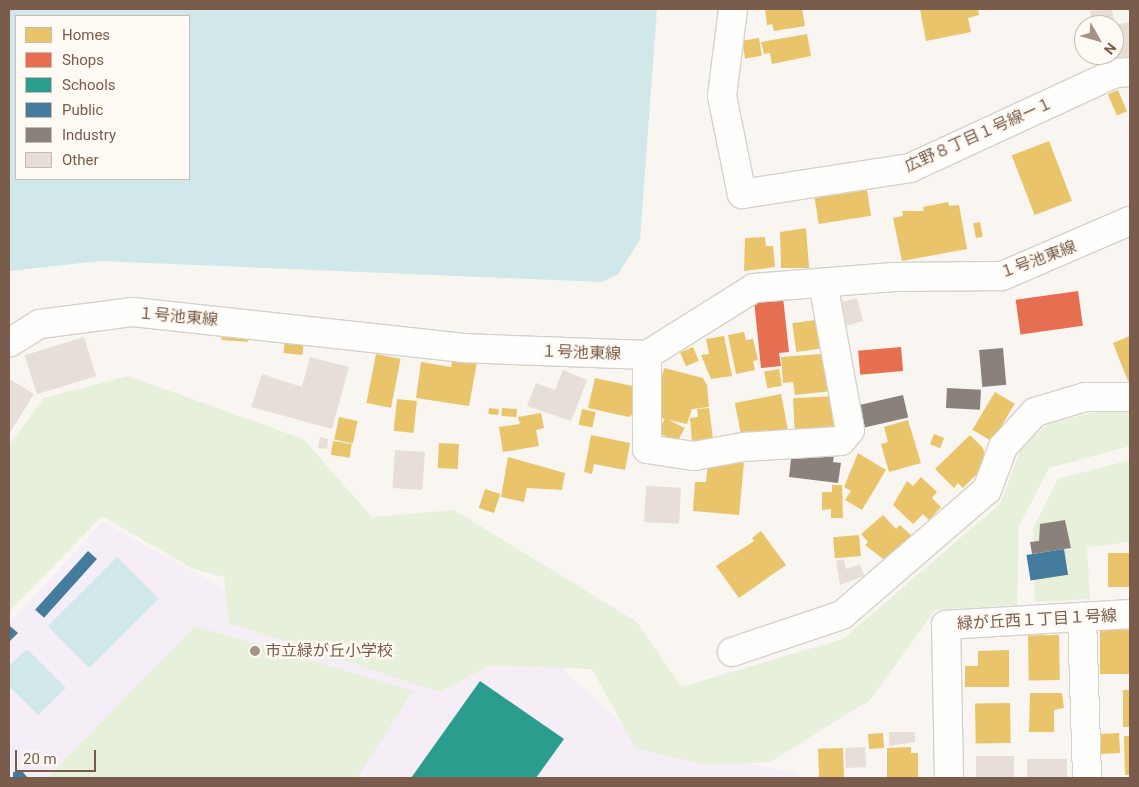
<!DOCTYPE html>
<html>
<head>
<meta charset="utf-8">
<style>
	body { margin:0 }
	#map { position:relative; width:1139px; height:787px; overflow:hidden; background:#f9f5f0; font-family:Roboto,"Noto Sans JP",sans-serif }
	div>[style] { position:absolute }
	.education>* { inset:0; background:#f6eef6 }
	.green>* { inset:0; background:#e7f0db }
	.water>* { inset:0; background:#d0e8ea; transform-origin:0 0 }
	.homes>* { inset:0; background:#e9c46a; transform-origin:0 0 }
	.shops>* { inset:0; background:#e76f51; transform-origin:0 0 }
	.schools>* { inset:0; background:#2a9d8f }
	.public>* { inset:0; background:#457b9d; transform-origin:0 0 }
	.industry>* { inset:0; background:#8a817c; transform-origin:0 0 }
	.building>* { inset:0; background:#e6ded7; transform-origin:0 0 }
	.roads { filter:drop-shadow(1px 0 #d7d1cb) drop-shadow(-1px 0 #d7d1cb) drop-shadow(0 1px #d7d1cb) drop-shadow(0 -1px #d7d1cb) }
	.minor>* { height:28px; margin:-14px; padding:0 14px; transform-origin:14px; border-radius:14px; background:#fefefd }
	.dots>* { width:14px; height:14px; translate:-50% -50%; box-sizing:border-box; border:2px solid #fffaf3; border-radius:50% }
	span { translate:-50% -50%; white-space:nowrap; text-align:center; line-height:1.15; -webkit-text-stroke:5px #fffaf3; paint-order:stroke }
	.street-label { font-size:16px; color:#7a5c4d }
	.poi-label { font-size:16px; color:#7a5c4d }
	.left { translate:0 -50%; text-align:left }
	.frame { position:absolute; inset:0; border:10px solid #7a5c4d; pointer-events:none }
	.legend { position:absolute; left:15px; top:15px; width:175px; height:165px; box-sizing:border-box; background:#fffaf3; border:1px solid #cabbb1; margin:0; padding:6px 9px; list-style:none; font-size:15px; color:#7a5c4d }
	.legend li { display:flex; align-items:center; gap:10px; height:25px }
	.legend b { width:25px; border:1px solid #cabbb1 }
	.north { position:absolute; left:1074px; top:15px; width:50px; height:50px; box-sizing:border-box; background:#fffaf3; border:1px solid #cabbb1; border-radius:50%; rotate:128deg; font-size:14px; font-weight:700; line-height:20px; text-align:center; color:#7a5c4d }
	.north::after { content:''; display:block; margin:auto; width:18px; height:22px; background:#a69286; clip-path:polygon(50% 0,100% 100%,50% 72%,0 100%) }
	.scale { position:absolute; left:15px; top:750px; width:81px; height:22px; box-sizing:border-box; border:2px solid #7a5c4d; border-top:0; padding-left:6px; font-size:15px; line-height:18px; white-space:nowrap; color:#7a5c4d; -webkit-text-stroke:4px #fffaf3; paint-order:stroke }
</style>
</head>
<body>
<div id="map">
	<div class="education">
		<i style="clip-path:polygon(103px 522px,254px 605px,548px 656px,645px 744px,798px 773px,798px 778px,9px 778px,9px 623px)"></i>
	</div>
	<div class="green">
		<i style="clip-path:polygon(128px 376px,303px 439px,372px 517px,454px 510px,637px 622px,681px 687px,843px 639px,1000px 504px,1022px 446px,1050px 423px,1109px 409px,1130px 409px,1130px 446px,1049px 468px,1019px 526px,1017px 605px,935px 610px,870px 700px,770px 762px,708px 765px,636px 749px,592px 669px,490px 665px,440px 692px,229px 623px,224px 577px,193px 569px,102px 516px,9px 612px,9px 445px,44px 398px)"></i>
		<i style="clip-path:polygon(1130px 460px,1130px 542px,1087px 547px,1090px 599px,1035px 602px,1033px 529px,1058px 479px)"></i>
		<i style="clip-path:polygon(195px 626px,413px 691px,357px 778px,47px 778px)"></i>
	</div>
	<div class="water">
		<i style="clip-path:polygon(evenodd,9px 9px,657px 9px,640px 240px,618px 274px,602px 282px,100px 261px,9px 271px,9px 9px,16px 16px,189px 16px,189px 179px,16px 179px,16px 16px)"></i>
		<i style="left:117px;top:557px;width:59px;height:98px;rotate:45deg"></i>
		<i style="clip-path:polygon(27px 649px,66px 688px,38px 715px,9px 686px,9px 666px)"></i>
	</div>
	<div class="homes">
		<i style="clip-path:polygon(765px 9px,802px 9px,805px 26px,774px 31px,772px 24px,767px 25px)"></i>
		<i style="clip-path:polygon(920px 9px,978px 9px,979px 15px,968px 18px,971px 32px,926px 41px)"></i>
		<i style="clip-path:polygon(807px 34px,811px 56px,772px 64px,770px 53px,764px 54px,761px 42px)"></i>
		<i style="left:759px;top:38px;width:18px;height:17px;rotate:81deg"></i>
		<i style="left:1118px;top:90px;width:23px;height:11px;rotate:67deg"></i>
		<i style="left:1049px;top:141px;width:64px;height:40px;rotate:69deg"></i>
		<i style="left:867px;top:190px;width:26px;height:53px;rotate:81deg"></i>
		<i style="clip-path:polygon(948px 202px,949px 206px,959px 205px,967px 249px,902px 261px,893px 218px,903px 216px,902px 211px,924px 211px,923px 207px)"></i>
		<i style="left:980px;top:222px;width:15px;height:7px;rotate:79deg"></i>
		<i style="clip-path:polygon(806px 228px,809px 268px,781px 268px,780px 232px)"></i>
		<i style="clip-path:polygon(765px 237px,766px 246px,773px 246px,775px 267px,744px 271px,745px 238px)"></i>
		<i style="left:822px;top:319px;width:29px;height:30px;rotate:82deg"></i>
		<i style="left:222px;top:330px;width:27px;height:10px;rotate:4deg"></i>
		<i style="clip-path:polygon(744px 332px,746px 340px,753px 339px,758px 360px,753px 361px,755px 370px,736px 374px,728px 335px)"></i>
		<i style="clip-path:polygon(724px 336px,732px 376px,711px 379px,701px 355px,709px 354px,706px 339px)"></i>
		<i style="clip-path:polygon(1130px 336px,1130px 380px,1128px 381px,1113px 343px)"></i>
		<i style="left:285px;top:339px;width:19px;height:14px;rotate:6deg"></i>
		<i style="left:693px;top:347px;width:15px;height:14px;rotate:67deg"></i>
		<i style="clip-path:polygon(834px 353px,832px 391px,795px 395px,793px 382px,783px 383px,781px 357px)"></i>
		<i style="left:376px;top:354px;width:25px;height:50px;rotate:11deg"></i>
		<i style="clip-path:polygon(453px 358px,477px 362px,469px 406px,416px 398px,421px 362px,451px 367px)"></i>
		<i style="clip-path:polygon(664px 368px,703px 378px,707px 385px,709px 407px,692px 409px,687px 424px,652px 416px)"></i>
		<i style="left:779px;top:369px;width:17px;height:15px;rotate:80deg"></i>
		<i style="clip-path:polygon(595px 378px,637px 387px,633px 414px,629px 417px,588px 408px)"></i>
		<i style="left:995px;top:392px;width:23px;height:44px;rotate:31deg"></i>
		<i style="left:781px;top:394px;width:36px;height:47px;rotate:79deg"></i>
		<i style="left:835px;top:396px;width:36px;height:42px;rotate:87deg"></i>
		<i style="left:397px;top:399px;width:20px;height:32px;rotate:6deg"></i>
		<i style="left:489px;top:408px;width:10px;height:6px;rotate:6deg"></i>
		<i style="left:502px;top:408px;width:15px;height:8px;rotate:4deg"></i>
		<i style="clip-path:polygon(709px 408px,713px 439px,702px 445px,701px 440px,692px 441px,690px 418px,698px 417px,697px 409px)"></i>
		<i style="left:582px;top:409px;width:14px;height:16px;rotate:12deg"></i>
		<i style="clip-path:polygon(541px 413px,544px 428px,536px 430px,539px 446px,503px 452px,499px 427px,520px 424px,518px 417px)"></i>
		<i style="left:339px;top:417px;width:19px;height:23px;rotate:12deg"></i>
		<i style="left:665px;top:418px;width:22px;height:16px;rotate:27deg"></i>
		<i style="clip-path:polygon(908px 420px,921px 463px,889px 472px,881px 444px,888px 442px,884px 427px)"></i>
		<i style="left:934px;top:434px;width:11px;height:11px;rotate:22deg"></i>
		<i style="clip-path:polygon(591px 435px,630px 443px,625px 470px,594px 464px,592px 474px,584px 472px)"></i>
		<i style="clip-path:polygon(970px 435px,983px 448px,987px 464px,963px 488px,958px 483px,954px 488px,935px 469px)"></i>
		<i style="left:333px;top:441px;width:19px;height:14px;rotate:9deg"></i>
		<i style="left:439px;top:443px;width:20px;height:25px;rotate:3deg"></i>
		<i style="clip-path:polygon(858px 453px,886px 470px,862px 510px,845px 500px,851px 491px,844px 487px)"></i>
		<i style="clip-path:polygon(508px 457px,565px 473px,562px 490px,527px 488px,524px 502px,501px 497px)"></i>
		<i style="clip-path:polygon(708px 461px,744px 463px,739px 515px,693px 511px,695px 482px,706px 482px)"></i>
		<i style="clip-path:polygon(921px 477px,937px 492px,932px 498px,941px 507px,929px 520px,923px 514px,913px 524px,893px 505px,907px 481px,913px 486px)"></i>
		<i style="clip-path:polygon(832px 485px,842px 485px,843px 518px,831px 518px,831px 509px,822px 510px,822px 492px,832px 492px)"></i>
		<i style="left:485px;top:489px;width:16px;height:20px;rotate:18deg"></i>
		<i style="clip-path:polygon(883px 515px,896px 529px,900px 525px,913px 537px,886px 561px,865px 545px,868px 542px,861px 534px)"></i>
		<i style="clip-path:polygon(761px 531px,786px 565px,739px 598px,716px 566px,754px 541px,752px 538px)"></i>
		<i style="left:859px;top:535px;width:21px;height:26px;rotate:85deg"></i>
		<i style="left:1108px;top:553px;width:22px;height:34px"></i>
		<i style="left:1130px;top:630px;width:44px;height:30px;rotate:90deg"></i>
		<i style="left:1059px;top:635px;width:45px;height:31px;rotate:89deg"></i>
		<i style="clip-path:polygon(1009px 650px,1009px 687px,965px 687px,965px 666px,978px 666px,978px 651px)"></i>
		<i style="left:1123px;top:690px;width:7px;height:37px"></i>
		<i style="clip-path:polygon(1030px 693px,1062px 693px,1064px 708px,1054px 710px,1054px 732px,1029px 732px)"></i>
		<i style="left:1010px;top:703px;width:40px;height:35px;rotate:89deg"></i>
		<i style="left:883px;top:733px;width:15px;height:15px;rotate:86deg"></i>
		<i style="left:1119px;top:733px;width:20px;height:19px;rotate:87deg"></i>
		<i style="clip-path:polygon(1124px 736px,1130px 736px,1130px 775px,1125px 775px)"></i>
		<i style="clip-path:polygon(911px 747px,911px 753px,918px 753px,918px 778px,887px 778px,887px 748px)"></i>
		<i style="left:843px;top:748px;width:30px;height:25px;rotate:88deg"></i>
	</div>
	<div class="shops">
		<i style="left:1078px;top:291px;width:35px;height:63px;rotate:82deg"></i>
		<i style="clip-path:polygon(783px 297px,789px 352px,779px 353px,781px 366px,761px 368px,754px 300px)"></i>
		<i style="left:901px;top:347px;width:24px;height:43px;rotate:85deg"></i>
	</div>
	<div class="schools">
		<i style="clip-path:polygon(480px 681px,564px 739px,536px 778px,411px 778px)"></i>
	</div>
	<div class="public">
		<i style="left:1064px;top:549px;width:26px;height:38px;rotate:81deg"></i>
		<i style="left:88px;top:551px;width:12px;height:79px;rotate:42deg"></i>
		<i style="clip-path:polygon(10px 626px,18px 633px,9px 642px,9px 628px)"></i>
		<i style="clip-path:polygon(22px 771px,28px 778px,13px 778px,13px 772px)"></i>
	</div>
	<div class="industry">
		<i style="left:1003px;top:348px;width:37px;height:24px;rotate:85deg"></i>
		<i style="left:947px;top:388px;width:34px;height:20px;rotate:3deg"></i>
		<i style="left:903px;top:395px;width:23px;height:47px;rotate:77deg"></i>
		<i style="clip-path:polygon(792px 450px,834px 456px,833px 462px,841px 463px,838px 483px,789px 477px)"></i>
		<i style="clip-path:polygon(1065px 520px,1071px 548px,1032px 554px,1030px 542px,1039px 541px,1040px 524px)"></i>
	</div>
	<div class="building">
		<i style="clip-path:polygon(1112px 9px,1115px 25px,1130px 22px,1130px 59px,1100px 65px,1098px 55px,1114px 55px,1115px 25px,1093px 25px,1090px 11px)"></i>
		<i style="left:857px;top:298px;width:24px;height:22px;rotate:75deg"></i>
		<i style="left:84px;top:337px;width:41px;height:62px;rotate:73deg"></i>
		<i style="clip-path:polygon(310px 357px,349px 367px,332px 429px,251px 407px,262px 374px,302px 387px)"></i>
		<i style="clip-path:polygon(563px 370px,587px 380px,571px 421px,527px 406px,536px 383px,555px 390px)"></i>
		<i style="clip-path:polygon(9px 379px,34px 394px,9px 434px)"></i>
		<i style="clip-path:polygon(320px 437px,328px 439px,327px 449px,318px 448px)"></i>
		<i style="left:395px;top:450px;width:30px;height:38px;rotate:4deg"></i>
		<i style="left:646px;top:486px;width:35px;height:36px;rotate:3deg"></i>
		<i style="clip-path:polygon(844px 559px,846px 569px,860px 564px,864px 576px,840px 585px,836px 561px)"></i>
		<i style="clip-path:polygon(889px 732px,915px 732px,915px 742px,889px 746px)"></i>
		<i style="left:865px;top:747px;width:20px;height:20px;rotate:87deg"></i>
		<i style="left:1014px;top:756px;width:22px;height:38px;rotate:90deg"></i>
		<i style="left:1067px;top:759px;width:19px;height:40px;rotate:90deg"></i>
	</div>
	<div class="roads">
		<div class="minor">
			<i style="left:733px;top:9px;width:88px;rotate:97.2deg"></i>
			<i style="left:722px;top:96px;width:100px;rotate:78.5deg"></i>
			<i style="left:742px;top:194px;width:170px;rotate:-8.8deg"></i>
			<i style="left:910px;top:168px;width:227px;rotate:-24.8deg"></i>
			<i style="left:1116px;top:73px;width:14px;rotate:-4deg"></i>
			<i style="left:9px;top:343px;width:36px;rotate:-32deg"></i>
			<i style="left:40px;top:324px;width:94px;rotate:-7.4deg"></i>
			<i style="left:133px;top:312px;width:331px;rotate:6.2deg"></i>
			<i style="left:462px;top:348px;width:185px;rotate:2.2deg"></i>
			<i style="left:647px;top:355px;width:126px;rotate:-32.1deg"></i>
			<i style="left:754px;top:288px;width:140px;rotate:-4.5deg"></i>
			<i style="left:894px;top:277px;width:108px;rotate:-0.5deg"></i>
			<i style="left:1002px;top:276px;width:139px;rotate:-23.3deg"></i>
			<i style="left:647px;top:355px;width:94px;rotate:90deg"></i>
			<i style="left:647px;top:449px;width:48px;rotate:8.5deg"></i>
			<i style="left:694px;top:456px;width:50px;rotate:-10.4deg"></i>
			<i style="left:743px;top:447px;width:98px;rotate:-3.5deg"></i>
			<i style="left:841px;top:441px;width:14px;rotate:-51deg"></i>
			<i style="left:850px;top:430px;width:149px;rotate:-100.4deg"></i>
			<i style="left:1082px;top:617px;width:161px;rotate:88.2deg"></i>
			<i style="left:732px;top:652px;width:116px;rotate:-18.6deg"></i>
			<i style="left:842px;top:615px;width:191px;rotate:-40.8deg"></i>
			<i style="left:987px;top:490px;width:46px;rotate:-69.6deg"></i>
			<i style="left:1003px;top:447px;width:47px;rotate:-47.6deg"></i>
			<i style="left:1035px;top:412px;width:52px;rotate:-16.7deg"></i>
			<i style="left:1085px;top:397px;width:45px"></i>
			<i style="left:949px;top:778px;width:153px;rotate:-91.1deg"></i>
			<i style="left:946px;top:625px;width:184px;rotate:-3.4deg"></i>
		</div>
	</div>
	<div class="dots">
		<i style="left:255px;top:651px;background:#a69286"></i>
	</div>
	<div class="street-label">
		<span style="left:979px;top:135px;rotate:-24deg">広野８丁目１号線ー１</span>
		<span style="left:1038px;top:260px;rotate:-20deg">１号池東線</span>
		<span style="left:178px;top:317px;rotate:5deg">１号池東線</span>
		<span style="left:581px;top:353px;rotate:2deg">１号池東線</span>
		<span style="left:1037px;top:620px;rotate:-3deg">緑が丘西１丁目１号線</span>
	</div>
	<div class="poi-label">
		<span class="left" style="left:265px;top:651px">市立緑が丘小学校</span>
	</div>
	<div class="frame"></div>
	<ul class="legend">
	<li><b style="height:14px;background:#e9c46a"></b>Homes</li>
	<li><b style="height:14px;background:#e76f51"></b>Shops</li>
	<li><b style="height:14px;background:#2a9d8f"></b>Schools</li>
	<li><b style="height:14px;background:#457b9d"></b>Public</li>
	<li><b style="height:14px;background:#8a817c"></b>Industry</li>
	<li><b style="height:14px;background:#e6ded7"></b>Other</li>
	</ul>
	<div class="north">N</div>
	<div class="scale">20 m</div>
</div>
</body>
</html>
